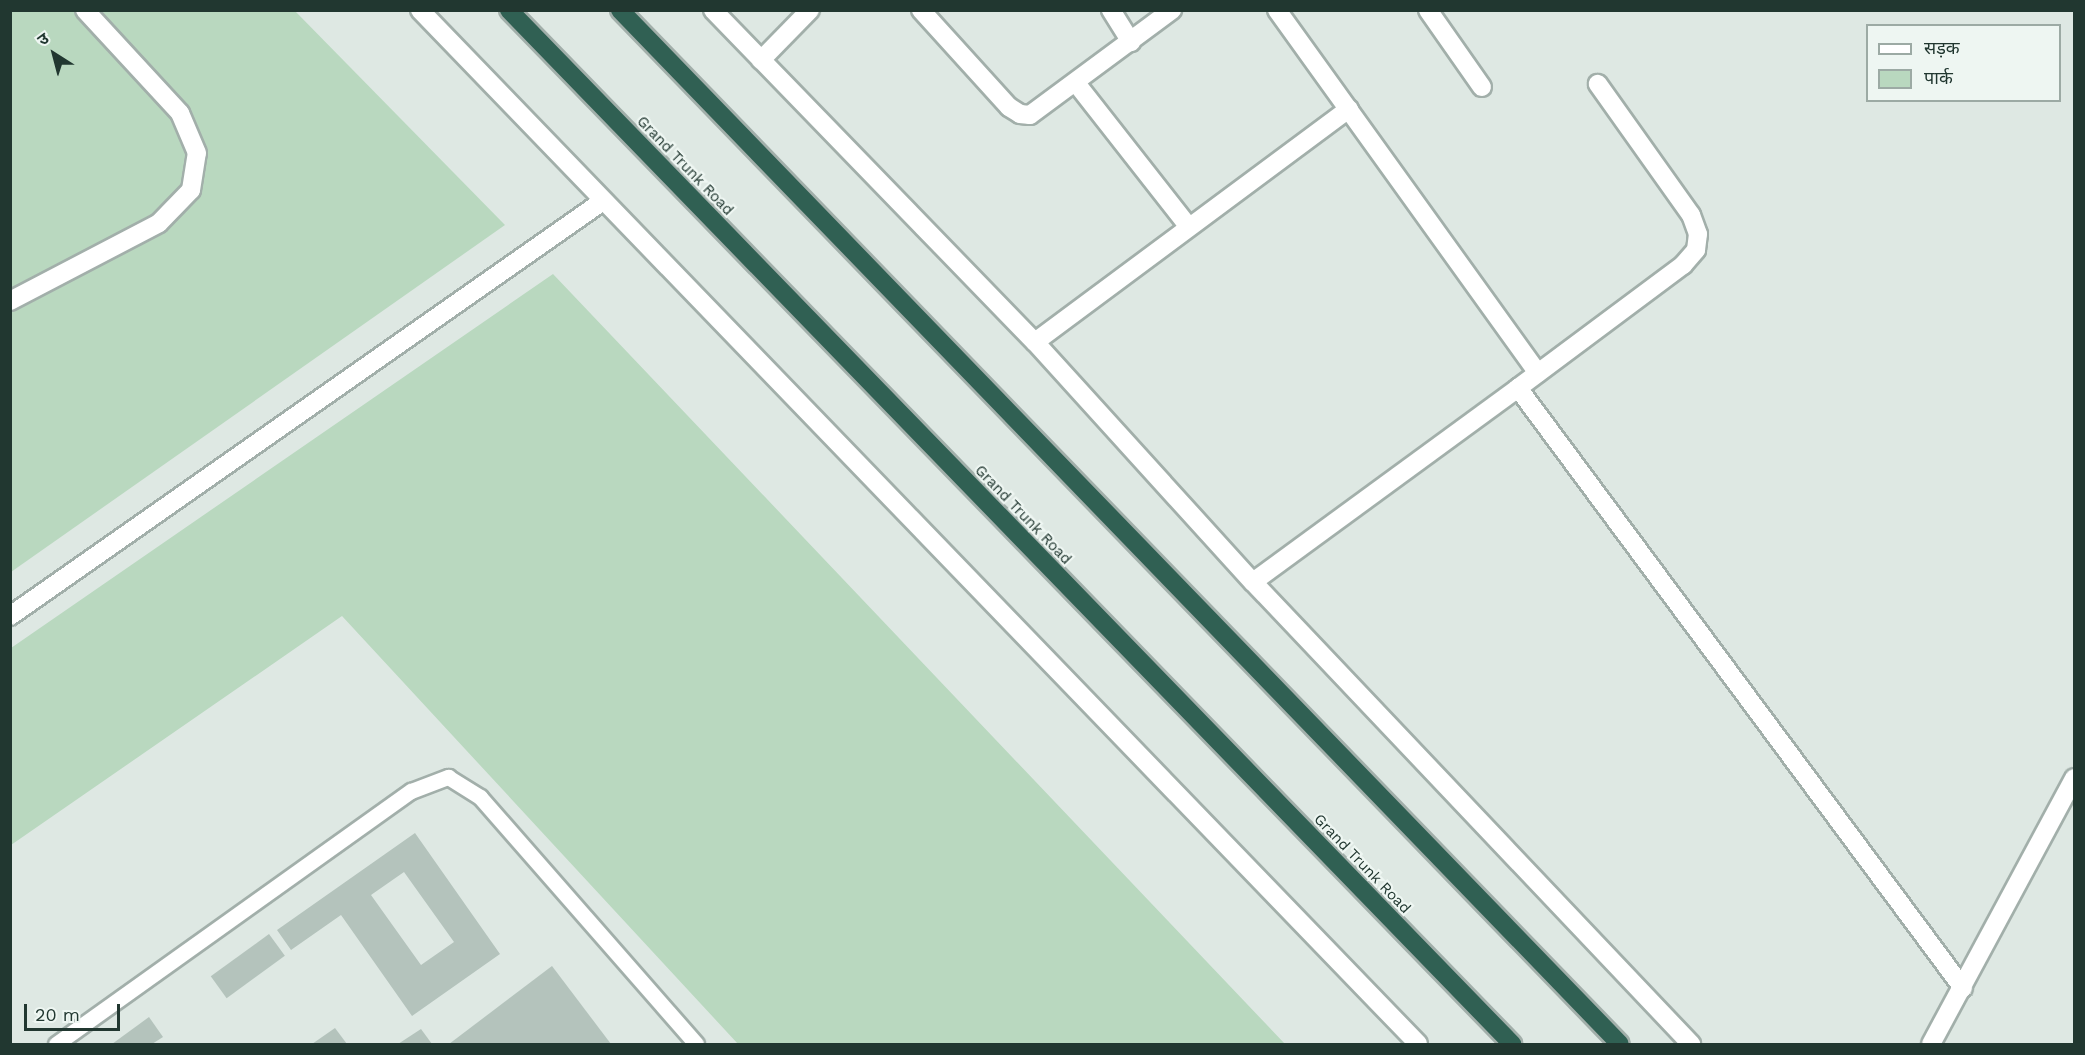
<!DOCTYPE html>
<html>
<head>
<meta charset="utf-8">
<style>
	body { margin:0 }
	#map { position:relative; width:2085px; height:1055px; overflow:hidden; background:#dee8e3; font-family:"Work Sans","Noto Sans Devanagari",sans-serif }
	div>[style] { position:absolute }
	.green>* { inset:0; background:#b9d8bf }
	.building>* { inset:0; background:#b4c3bc; transform-origin:0 0 }
	.roads { filter:drop-shadow(2px 0 #a2afaa) drop-shadow(-2px 0 #a2afaa) drop-shadow(0 2px #a2afaa) drop-shadow(0 -2px #a2afaa) }
	.lane>* { height:15px; margin:-7.5px; padding:0 7.5px; transform-origin:7.5px; border-radius:7.5px; background:#fff }
	.street>* { height:18px; margin:-9px; padding:0 9px; transform-origin:9px; border-radius:9px; background:#fff }
	.secondary>* { height:18px; margin:-9px; padding:0 9px; transform-origin:9px; border-radius:9px; background:#fff }
	.highway>* { height:18px; margin:-9px; padding:0 9px; transform-origin:9px; border-radius:9px; background:#306053 }
	span { translate:-50% -50%; white-space:nowrap; text-align:center; line-height:1.15; -webkit-text-stroke:4.5px #eef6f2; paint-order:stroke }
	.street-label { font-size:15px; color:#213730 }
	.frame { position:absolute; inset:0; border:12px solid #213730; pointer-events:none }
	.legend { position:absolute; left:1866px; top:24px; width:195px; height:78px; box-sizing:border-box; background:#eef6f2; border:2px solid #9caaa4; margin:0; padding:8px 10px; list-style:none; font-size:18px; color:#213730 }
	.legend li { display:flex; align-items:center; gap:12px; height:30px }
	.legend b { width:30px; border:2px solid #9caaa4 }
	.north { position:absolute; left:24px; top:24px; width:60px; height:60px; -webkit-text-stroke:4px #eef6f2; paint-order:stroke; rotate:324deg; font-size:16px; font-weight:700; line-height:24px; text-align:center; color:#213730 }
	.north::after { content:''; display:block; margin:auto; width:21px; height:27px; background:#213730; clip-path:polygon(50% 0,100% 100%,50% 72%,0 100%) }
	.scale { position:absolute; left:24px; top:1004px; width:96px; height:27px; box-sizing:border-box; border:3px solid #213730; border-top:0; padding-left:8px; font-size:18px; line-height:21px; white-space:nowrap; color:#213730; -webkit-text-stroke:4px #eef6f2; paint-order:stroke }
</style>
</head>
<body>
<div id="map">
	<div class="green">
		<i style="clip-path:polygon(11px 11px,295px 11px,505px 225px,11px 572px)"></i>
		<i style="clip-path:polygon(553px 274px,1285px 1044px,738px 1044px,342px 616px,11px 845px,11px 648px)"></i>
	</div>
	<div class="building">
		<i style="clip-path:polygon(evenodd,415px 833px,500px 954px,412px 1016px,341px 915px,291px 950px,277px 930px,415px 833px,404px 872px,454px 942px,421px 965px,371px 895px,404px 872px)"></i>
		<i style="left:269px;top:934px;width:27px;height:72px;rotate:54deg"></i>
		<i style="clip-path:polygon(552px 966px,611px 1044px,449px 1044px)"></i>
		<i style="clip-path:polygon(149px 1017px,163px 1037px,152px 1044px,112px 1044px)"></i>
		<i style="clip-path:polygon(335px 1028px,347px 1044px,312px 1044px)"></i>
		<i style="clip-path:polygon(421px 1029px,432px 1044px,398px 1044px)"></i>
	</div>
	<div class="roads">
		<div class="lane">
			<i style="left:56px;top:1044px;width:436px;rotate:-35.5deg"></i>
			<i style="left:411px;top:791px;width:40px;rotate:-21deg"></i>
			<i style="left:448px;top:777px;width:38px;rotate:32deg"></i>
			<i style="left:480px;top:797px;width:328px;rotate:48.8deg"></i>
		</div>
		<div class="street">
			<i style="left:921px;top:10px;width:131px;rotate:47.8deg"></i>
			<i style="left:1009px;top:107px;width:13px;rotate:32deg"></i>
			<i style="left:1020px;top:114px;width:10px;rotate:6deg"></i>
			<i style="left:1030px;top:115px;width:177px;rotate:-36.5deg"></i>
			<i style="left:1111px;top:10px;width:38px;rotate:58deg"></i>
			<i style="left:1277px;top:10px;width:447px;rotate:54.3deg"></i>
			<i style="left:1428px;top:10px;width:94px;rotate:55deg"></i>
			<i style="left:761px;top:60px;width:70px;rotate:-45.6deg"></i>
			<i style="left:1076px;top:83px;width:182px;rotate:51.9deg"></i>
			<i style="left:10px;top:301px;width:168px;rotate:-27.6deg"></i>
			<i style="left:159px;top:223px;width:46px;rotate:-45.9deg"></i>
			<i style="left:191px;top:190px;width:37px;rotate:-81deg"></i>
			<i style="left:197px;top:153px;width:43px;rotate:-113deg"></i>
			<i style="left:180px;top:113px;width:140px;rotate:-132.7deg"></i>
			<i style="left:1035px;top:342px;width:391px;rotate:-36.6deg"></i>
			<i style="left:1518px;top:388px;width:747px;rotate:53.44deg"></i>
			<i style="left:1253px;top:582px;width:328px;rotate:-36.2deg"></i>
			<i style="left:1518px;top:388px;width:206px;rotate:-36.7deg"></i>
			<i style="left:1683px;top:265px;width:20px;rotate:-49deg"></i>
			<i style="left:1696px;top:250px;width:16px;rotate:-83deg"></i>
			<i style="left:1698px;top:234px;width:20px;rotate:-110deg"></i>
			<i style="left:1691px;top:215px;width:161px;rotate:-125.4deg"></i>
			<i style="left:10px;top:616px;width:724px;rotate:-34.99deg"></i>
			<i style="left:1931px;top:1044px;width:302px;rotate:-61.7deg"></i>
		</div>
		<div class="secondary">
			<i style="left:420px;top:10px;width:1437px;rotate:46.01deg"></i>
			<i style="left:713px;top:10px;width:463px;rotate:45.9deg"></i>
			<i style="left:1035px;top:342px;width:324px;rotate:47.8deg"></i>
			<i style="left:1253px;top:582px;width:637px;rotate:46.53deg"></i>
		</div>
		<div class="highway">
			<i style="left:509px;top:10px;width:1441px;rotate:45.87deg"></i>
			<i style="left:620px;top:10px;width:1438px;rotate:45.96deg"></i>
		</div>
	</div>
	<div class="street-label">
		<span style="left:685px;top:166px;rotate:46deg">Grand Trunk Road</span>
		<span style="left:1023px;top:515px;rotate:46deg">Grand Trunk Road</span>
		<span style="left:1362px;top:864px;rotate:46deg">Grand Trunk Road</span>
	</div>
	<div class="frame"></div>
	<ul class="legend">
	<li><b style="height:8px;background:#fff"></b>सड़क</li>
	<li><b style="height:16px;background:#b9d8bf"></b>पार्क</li>
	</ul>
	<div class="north">उ</div>
	<div class="scale">20 m</div>
</div>
</body>
</html>
